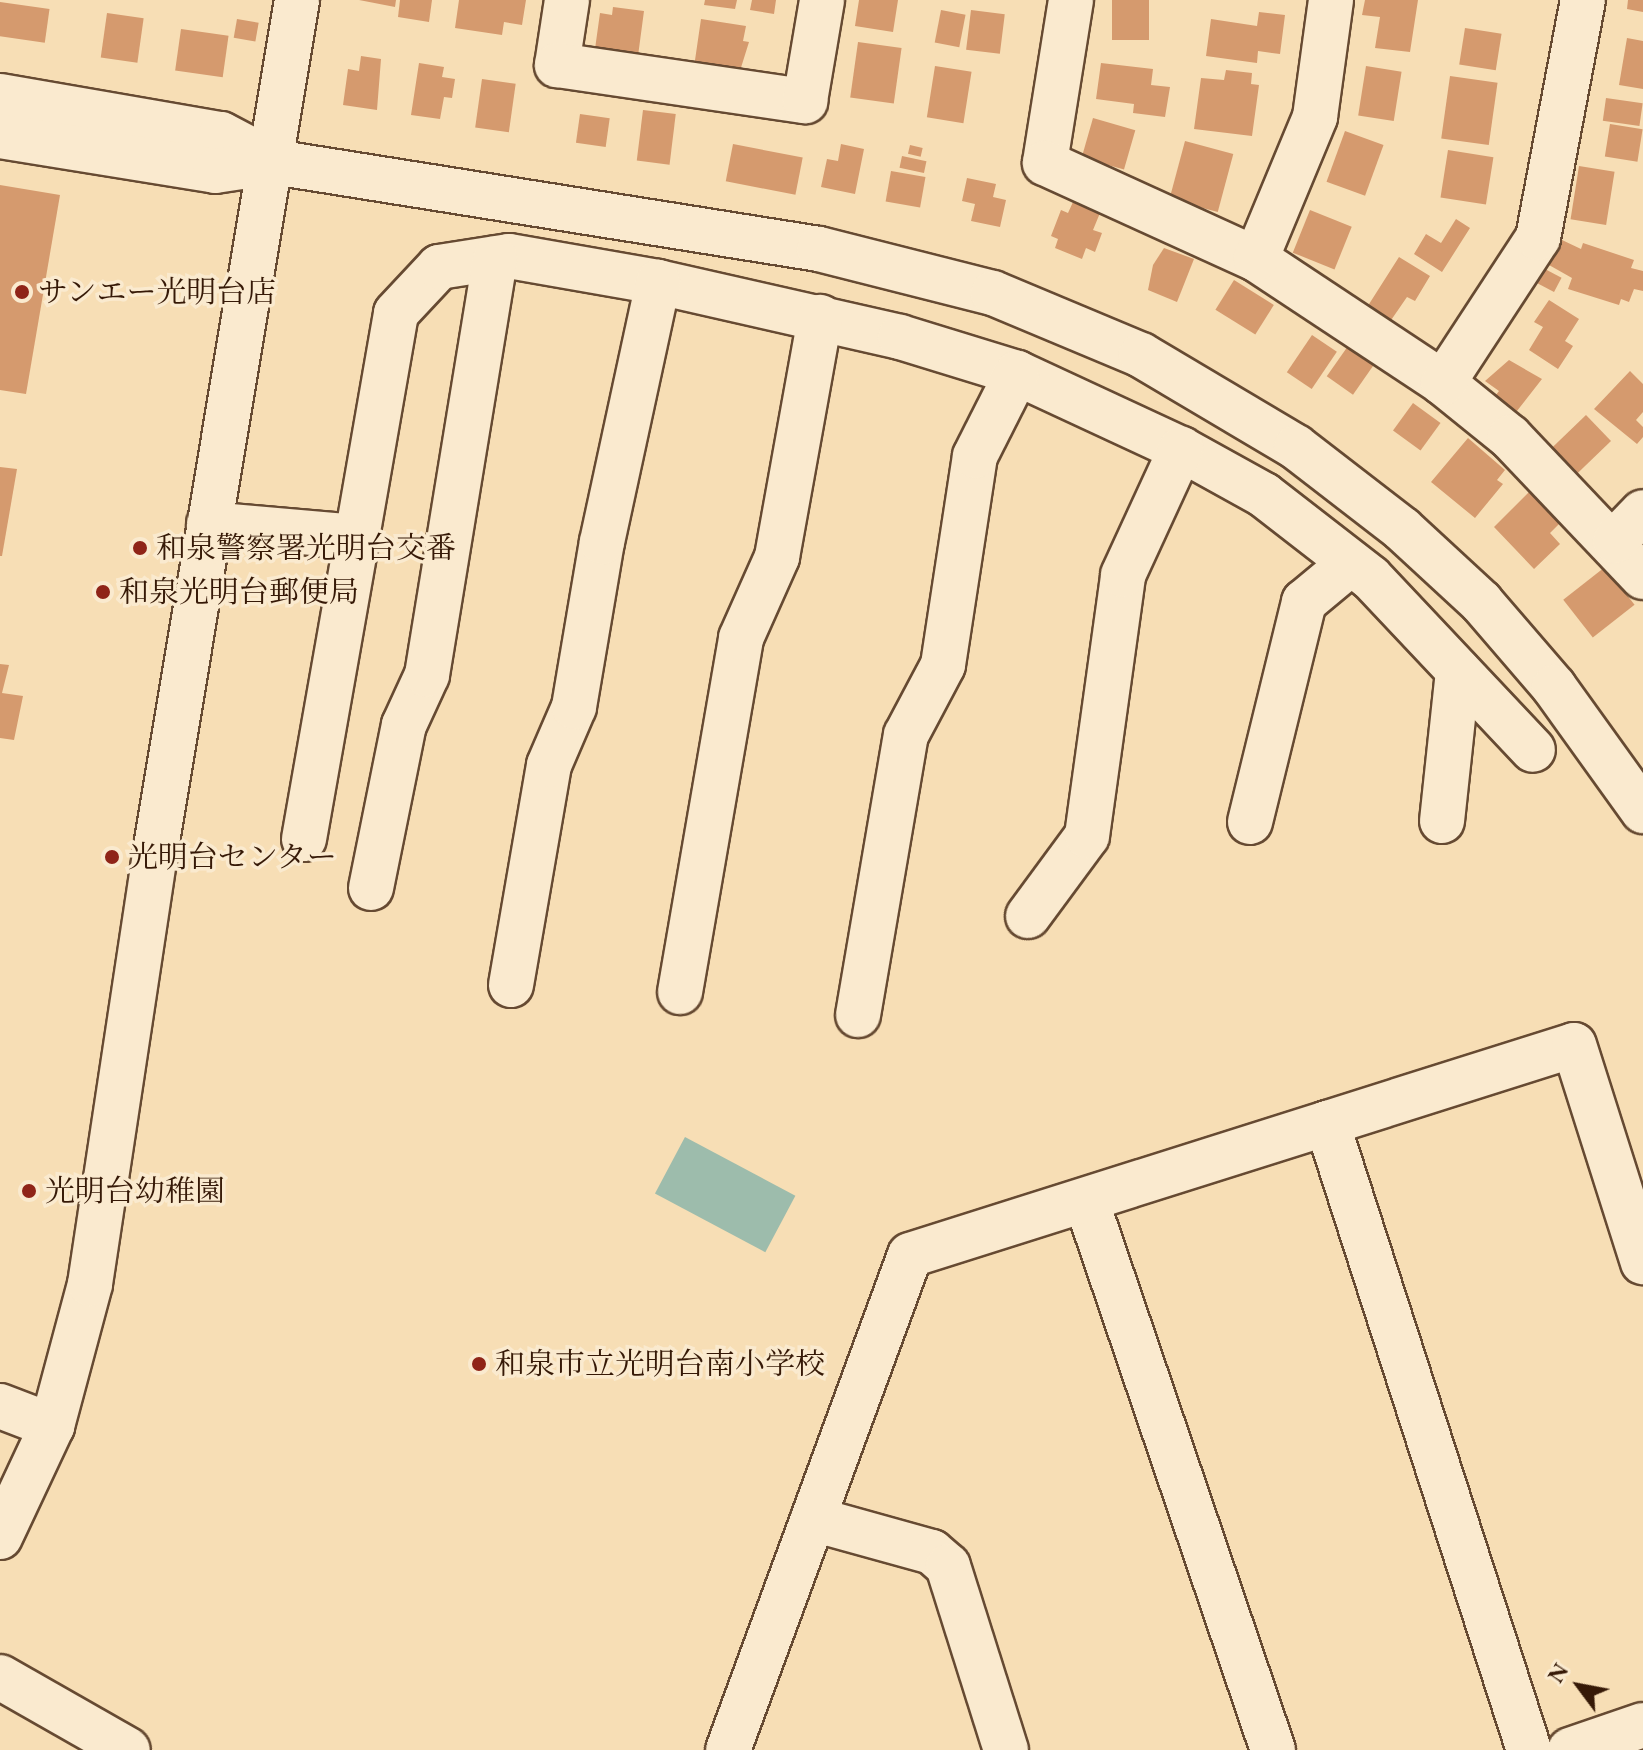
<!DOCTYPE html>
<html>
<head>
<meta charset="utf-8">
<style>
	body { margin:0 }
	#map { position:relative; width:1643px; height:1750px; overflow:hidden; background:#f7deb5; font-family:"EB Garamond","Noto Serif JP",serif }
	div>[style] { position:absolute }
	.water>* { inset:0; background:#9dbcac; transform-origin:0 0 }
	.building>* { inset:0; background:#d59a6e; transform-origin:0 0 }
	.roads { filter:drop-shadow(2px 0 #664a32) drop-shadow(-2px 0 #664a32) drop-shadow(0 2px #664a32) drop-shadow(0 -2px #664a32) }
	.minor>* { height:44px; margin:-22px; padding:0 22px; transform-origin:22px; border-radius:22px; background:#faeacf }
	.dots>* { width:22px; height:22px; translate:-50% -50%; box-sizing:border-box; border:4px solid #faeacf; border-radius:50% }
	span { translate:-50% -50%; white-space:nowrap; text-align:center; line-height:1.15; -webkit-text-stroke:7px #faeacf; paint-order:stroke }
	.poi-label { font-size:30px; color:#361907 }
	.left { translate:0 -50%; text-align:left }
	.north { position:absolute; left:1539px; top:1646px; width:80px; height:80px; -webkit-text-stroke:6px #faeacf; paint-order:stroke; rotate:302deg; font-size:22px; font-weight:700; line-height:32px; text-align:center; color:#361907 }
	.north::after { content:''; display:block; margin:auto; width:28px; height:36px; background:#361907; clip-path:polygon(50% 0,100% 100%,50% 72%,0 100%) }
</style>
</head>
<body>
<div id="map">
	<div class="water">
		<i style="left:685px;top:1137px;width:125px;height:64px;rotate:28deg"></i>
	</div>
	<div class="building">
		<i style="clip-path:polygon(359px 0,396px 0,395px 7px)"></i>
		<i style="clip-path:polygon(400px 0,432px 0,429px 22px,398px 17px)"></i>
		<i style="clip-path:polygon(459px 0,526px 0,522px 25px,504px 22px,502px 35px,455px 28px)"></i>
		<i style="clip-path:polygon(705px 0,737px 0,735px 9px,704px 5px)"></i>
		<i style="clip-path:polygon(752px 0,776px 0,774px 14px,750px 10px)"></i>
		<i style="clip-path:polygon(859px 0,898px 0,893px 32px,855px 26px)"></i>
		<i style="left:1112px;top:0;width:37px;height:40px"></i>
		<i style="clip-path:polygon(1365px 0,1418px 0,1410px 52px,1375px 48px,1380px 17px,1362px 15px)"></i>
		<i style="clip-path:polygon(1628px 0,1643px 0,1643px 12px,1627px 9px)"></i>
		<i style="left:0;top:2px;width:50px;height:34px;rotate:8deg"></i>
		<i style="clip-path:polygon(613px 7px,644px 11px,638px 56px,595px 49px,600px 13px,612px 15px)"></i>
		<i style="left:941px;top:10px;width:25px;height:33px;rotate:11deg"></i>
		<i style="left:971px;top:10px;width:34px;height:40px;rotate:7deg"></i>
		<i style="clip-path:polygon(1259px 12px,1285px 15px,1280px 54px,1258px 51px,1257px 63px,1206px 56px,1211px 19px,1257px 26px)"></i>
		<i style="left:107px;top:13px;width:37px;height:45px;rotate:8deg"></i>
		<i style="left:237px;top:19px;width:22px;height:19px;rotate:10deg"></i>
		<i style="clip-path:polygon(701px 19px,746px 26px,743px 41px,749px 42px,739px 74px,694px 67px)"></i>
		<i style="left:1465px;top:28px;width:37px;height:37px;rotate:9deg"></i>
		<i style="left:181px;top:29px;width:48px;height:42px;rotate:8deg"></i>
		<i style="clip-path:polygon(1627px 38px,1643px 41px,1643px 89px,1619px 85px)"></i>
		<i style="left:858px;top:42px;width:44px;height:56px;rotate:8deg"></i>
		<i style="clip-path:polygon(361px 56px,381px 59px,377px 110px,343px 105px,348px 69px,359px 71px)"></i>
		<i style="clip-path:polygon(419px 63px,444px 67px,442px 77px,455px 79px,452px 98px,444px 97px,440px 119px,411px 115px)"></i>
		<i style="clip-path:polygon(1101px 63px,1153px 69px,1151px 85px,1170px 87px,1165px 117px,1133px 113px,1134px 104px,1096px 99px)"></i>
		<i style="left:935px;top:66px;width:37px;height:52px;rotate:9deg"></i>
		<i style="left:1366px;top:66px;width:36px;height:50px;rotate:9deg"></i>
		<i style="clip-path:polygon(1226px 70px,1252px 73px,1251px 84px,1259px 85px,1252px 136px,1194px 129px,1201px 78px,1224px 80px)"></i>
		<i style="left:1450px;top:76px;width:48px;height:63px;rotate:8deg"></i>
		<i style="left:482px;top:79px;width:34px;height:49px;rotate:8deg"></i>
		<i style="left:1606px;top:98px;width:37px;height:23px;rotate:8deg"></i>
		<i style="left:643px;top:110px;width:33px;height:51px;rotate:7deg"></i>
		<i style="left:580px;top:114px;width:30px;height:29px;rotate:8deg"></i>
		<i style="left:1093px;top:118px;width:44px;height:41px;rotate:16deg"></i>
		<i style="left:1610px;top:124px;width:33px;height:33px;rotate:9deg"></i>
		<i style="left:1345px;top:131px;width:41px;height:54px;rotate:20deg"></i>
		<i style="left:1185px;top:141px;width:50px;height:60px;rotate:15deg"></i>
		<i style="left:733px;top:144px;width:71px;height:38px;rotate:11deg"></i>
		<i style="clip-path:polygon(841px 144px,864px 149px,855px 194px,821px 187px,827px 159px,838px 161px)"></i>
		<i style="left:910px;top:145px;width:13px;height:9px;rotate:13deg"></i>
		<i style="left:1448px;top:150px;width:46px;height:48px;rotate:9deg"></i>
		<i style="left:902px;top:156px;width:25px;height:12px;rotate:12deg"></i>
		<i style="left:1579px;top:166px;width:36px;height:54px;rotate:9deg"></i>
		<i style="left:891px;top:171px;width:35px;height:31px;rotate:10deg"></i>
		<i style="clip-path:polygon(967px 178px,996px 184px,993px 197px,1006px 200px,1000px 227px,971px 221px,975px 204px,962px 201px)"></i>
		<i style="clip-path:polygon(0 185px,60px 195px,26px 394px,0 390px)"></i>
		<i style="clip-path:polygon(1073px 202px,1100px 213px,1093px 230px,1102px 233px,1095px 252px,1086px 248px,1082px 259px,1055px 248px,1058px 239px,1051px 236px,1061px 210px,1068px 213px)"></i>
		<i style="left:1310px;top:210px;width:45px;height:46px;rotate:22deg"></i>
		<i style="clip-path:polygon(1456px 219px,1470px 228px,1442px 272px,1414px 254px,1426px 234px,1441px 243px)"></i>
		<i style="clip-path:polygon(1562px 240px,1581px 249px,1583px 243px,1634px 260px,1631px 268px,1643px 271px,1643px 291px,1634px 289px,1629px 302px,1621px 299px,1619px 305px,1568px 289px,1572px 278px,1549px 265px)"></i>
		<i style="clip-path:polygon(1164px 248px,1194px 259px,1177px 302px,1148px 290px,1153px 265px)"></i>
		<i style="clip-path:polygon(1399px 257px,1430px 276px,1415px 301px,1407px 297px,1387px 326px,1364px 312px)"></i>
		<i style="left:1543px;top:268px;width:21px;height:16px;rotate:28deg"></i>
		<i style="left:1234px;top:280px;width:47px;height:35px;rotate:32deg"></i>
		<i style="clip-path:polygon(1549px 300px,1579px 319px,1565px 341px,1573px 346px,1558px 369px,1529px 350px,1543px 327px,1534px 322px)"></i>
		<i style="left:1312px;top:335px;width:30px;height:45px;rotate:34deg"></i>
		<i style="left:1348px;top:346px;width:32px;height:37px;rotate:35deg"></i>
		<i style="clip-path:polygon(1509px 360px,1542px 379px,1513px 416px,1492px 400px,1499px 391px,1485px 381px)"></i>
		<i style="clip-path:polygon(1630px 371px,1643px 384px,1643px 412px,1636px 420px,1643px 427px,1643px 437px,1637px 444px,1594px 409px)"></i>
		<i style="left:1413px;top:403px;width:34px;height:34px;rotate:36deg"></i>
		<i style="left:1586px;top:415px;width:36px;height:52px;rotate:46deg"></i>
		<i style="clip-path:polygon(1468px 438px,1505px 470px,1497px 480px,1503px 484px,1475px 518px,1431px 482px)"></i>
		<i style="clip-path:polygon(0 467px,17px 469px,2px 556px,0 556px)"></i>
		<i style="clip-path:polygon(1531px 490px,1561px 522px,1550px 533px,1560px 544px,1534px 569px,1494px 527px)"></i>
		<i style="left:1605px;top:567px;width:48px;height:53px;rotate:52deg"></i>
		<i style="clip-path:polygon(0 664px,9px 665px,2px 693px,23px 696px,14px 740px,0 738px)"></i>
	</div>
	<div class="roads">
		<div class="minor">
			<i style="left:567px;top:0;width:66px;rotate:98.7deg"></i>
			<i style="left:557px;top:65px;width:251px;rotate:8.3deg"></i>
			<i style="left:805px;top:101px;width:102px;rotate:-80.4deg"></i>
			<i style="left:1071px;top:0;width:165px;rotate:99.1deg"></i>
			<i style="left:1045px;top:163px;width:232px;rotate:24.5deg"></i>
			<i style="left:1256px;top:259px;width:224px;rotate:33.5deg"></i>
			<i style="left:1443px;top:383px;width:86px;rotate:38.9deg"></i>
			<i style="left:1510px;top:437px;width:193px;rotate:46.5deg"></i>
			<i style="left:0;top:96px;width:224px;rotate:9.8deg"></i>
			<i style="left:221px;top:134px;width:60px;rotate:27.8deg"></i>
			<i style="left:0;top:136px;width:218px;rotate:9.2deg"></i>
			<i style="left:215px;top:171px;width:60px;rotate:-8.7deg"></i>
			<i style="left:274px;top:162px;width:552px;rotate:9.07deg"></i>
			<i style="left:819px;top:249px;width:179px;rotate:14.2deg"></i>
			<i style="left:993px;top:293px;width:160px;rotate:22.7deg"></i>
			<i style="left:1141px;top:355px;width:180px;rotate:30.7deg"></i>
			<i style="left:1296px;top:447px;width:134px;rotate:37.7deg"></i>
			<i style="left:1402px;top:529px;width:108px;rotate:42.7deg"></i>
			<i style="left:1481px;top:602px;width:112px;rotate:49.3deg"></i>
			<i style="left:1554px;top:687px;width:153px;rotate:54.3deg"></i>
			<i style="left:1256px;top:259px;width:154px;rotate:-67.4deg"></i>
			<i style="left:1315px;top:117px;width:118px;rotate:-82.2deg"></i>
			<i style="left:1443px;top:383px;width:173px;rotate:-56.8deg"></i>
			<i style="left:1538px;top:238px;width:242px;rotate:-79.3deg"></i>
			<i style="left:209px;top:524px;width:149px;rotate:5deg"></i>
			<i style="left:357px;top:537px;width:227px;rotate:-80.1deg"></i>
			<i style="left:396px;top:313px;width:63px;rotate:-46.9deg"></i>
			<i style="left:439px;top:267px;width:71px;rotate:-8.9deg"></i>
			<i style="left:509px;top:256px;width:151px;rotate:9.9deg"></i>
			<i style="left:658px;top:282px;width:248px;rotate:12.8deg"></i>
			<i style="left:900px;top:337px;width:122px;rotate:17.1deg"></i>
			<i style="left:1017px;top:373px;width:181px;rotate:24.9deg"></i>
			<i style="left:1181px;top:449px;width:95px;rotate:29deg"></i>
			<i style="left:1264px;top:495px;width:135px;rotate:37.8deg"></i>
			<i style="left:1371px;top:578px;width:236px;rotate:46.7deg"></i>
			<i style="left:1615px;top:541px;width:40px;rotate:-46deg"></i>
			<i style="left:1442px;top:821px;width:151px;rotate:-83.9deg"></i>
			<i style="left:1250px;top:822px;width:227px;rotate:-76.2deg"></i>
			<i style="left:1304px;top:602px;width:61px;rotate:-39.7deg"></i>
			<i style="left:304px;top:839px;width:307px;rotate:-80deg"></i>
			<i style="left:371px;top:888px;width:166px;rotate:-78.6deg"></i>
			<i style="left:404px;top:725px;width:55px;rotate:-65.3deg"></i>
			<i style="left:427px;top:675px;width:422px;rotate:-80.7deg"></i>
			<i style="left:1028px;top:916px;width:99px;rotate:-53.6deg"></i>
			<i style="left:1087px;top:836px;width:263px;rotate:-82.1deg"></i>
			<i style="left:1123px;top:575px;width:139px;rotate:-65.3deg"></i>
			<i style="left:511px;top:985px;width:223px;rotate:-80.2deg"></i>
			<i style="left:549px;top:765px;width:63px;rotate:-66.7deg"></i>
			<i style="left:574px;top:707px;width:167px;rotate:-80.4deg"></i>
			<i style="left:602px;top:542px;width:266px;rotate:-77.8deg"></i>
			<i style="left:680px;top:992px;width:359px;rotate:-80.2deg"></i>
			<i style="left:741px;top:638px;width:89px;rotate:-66deg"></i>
			<i style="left:777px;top:557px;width:244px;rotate:-79.8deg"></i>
			<i style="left:858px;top:1015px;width:284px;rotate:-80.3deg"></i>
			<i style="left:906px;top:735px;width:79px;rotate:-62.1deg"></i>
			<i style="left:943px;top:665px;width:211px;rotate:-81.3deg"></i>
			<i style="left:975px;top:456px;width:93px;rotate:-63.2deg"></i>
			<i style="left:1327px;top:1123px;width:659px;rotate:72.14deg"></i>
			<i style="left:1087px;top:1203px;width:578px;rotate:71.22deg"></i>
			<i style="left:0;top:1406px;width:56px;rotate:21deg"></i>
			<i style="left:813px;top:1519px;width:123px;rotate:15.5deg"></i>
			<i style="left:932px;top:1552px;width:21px;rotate:41deg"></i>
			<i style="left:948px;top:1566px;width:193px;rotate:72.5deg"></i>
			<i style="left:0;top:1537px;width:123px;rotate:-64.9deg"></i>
			<i style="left:52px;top:1426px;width:147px;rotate:-75deg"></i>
			<i style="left:90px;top:1284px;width:442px;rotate:-81.4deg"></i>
			<i style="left:156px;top:847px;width:859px;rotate:-80.55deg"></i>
			<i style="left:0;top:1677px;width:147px;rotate:29.7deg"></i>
			<i style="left:728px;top:1750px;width:527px;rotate:-69.81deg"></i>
			<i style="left:910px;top:1255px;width:696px;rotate:-17.55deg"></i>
			<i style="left:1574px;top:1045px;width:228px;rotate:72.4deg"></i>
			<i style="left:1570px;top:1750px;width:77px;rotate:-18.9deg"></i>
		</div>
	</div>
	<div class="dots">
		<i style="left:22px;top:292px;background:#8f2418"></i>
		<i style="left:140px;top:548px;background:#8f2418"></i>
		<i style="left:103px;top:592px;background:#8f2418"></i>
		<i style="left:112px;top:857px;background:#8f2418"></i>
		<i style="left:29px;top:1191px;background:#8f2418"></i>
		<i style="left:479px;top:1364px;background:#8f2418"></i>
	</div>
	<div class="poi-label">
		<span class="left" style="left:38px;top:292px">サンエー光明台店</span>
		<span class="left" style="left:156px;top:548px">和泉警察署光明台交番</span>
		<span class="left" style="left:119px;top:592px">和泉光明台郵便局</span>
		<span class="left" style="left:128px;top:857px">光明台センター</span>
		<span class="left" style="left:45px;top:1191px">光明台幼稚園</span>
		<span class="left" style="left:495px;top:1364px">和泉市立光明台南小学校</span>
	</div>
	<div class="north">N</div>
</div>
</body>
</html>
